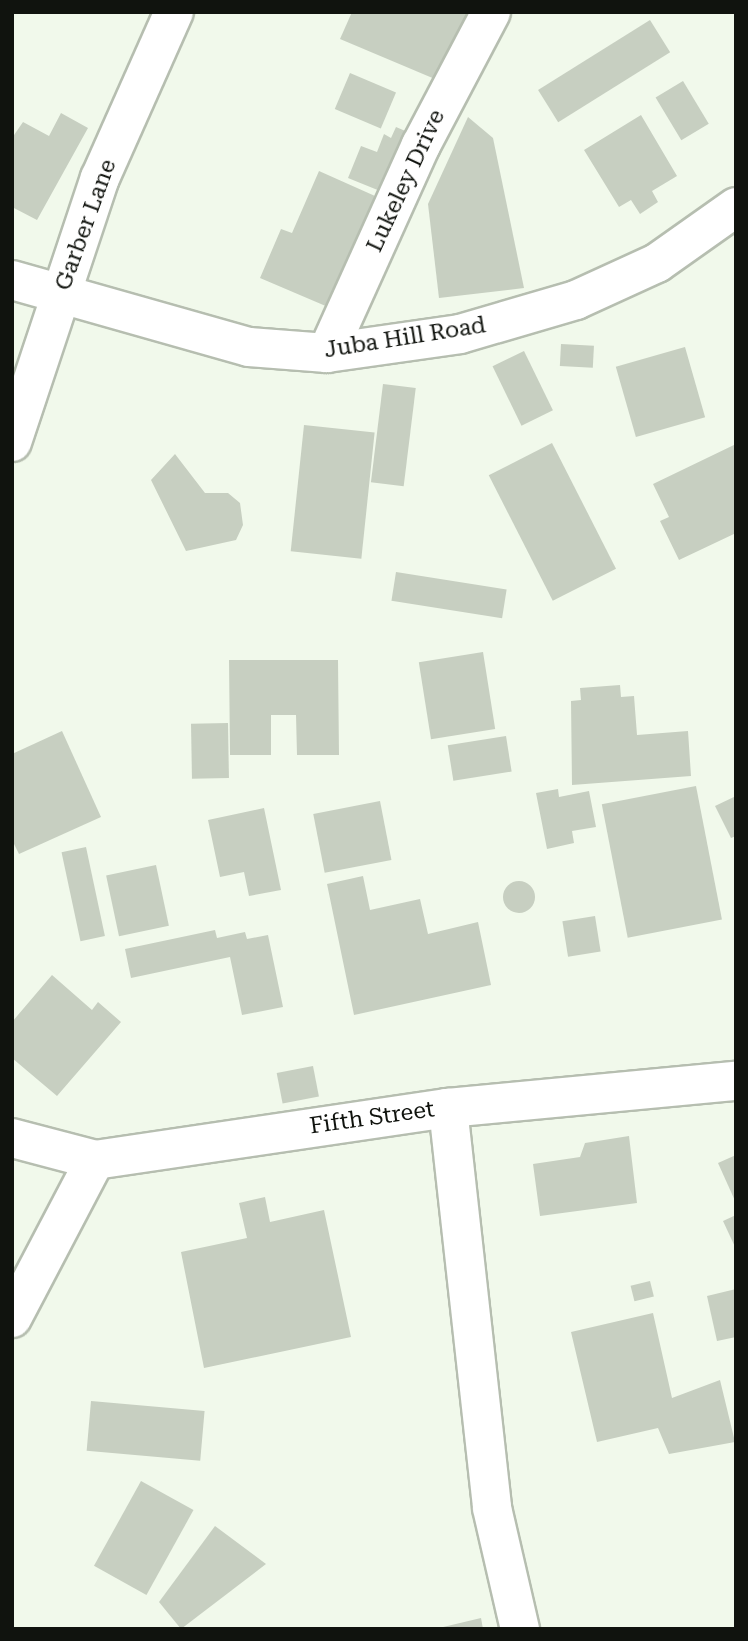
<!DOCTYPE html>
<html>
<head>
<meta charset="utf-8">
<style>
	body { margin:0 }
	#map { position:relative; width:748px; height:1641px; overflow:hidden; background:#f1f9eb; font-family:"Roboto Serif",serif }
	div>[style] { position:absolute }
	.building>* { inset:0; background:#c7cfc1; transform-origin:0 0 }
	.round { border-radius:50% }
	.roads { filter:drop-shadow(2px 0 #b6beb0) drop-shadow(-2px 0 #b6beb0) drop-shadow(0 2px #b6beb0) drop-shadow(0 -2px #b6beb0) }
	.street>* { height:38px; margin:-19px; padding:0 19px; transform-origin:19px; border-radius:19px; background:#fff }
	span { translate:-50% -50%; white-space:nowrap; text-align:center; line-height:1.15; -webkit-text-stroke:5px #fff; paint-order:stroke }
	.street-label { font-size:23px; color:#10130e }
	.frame { position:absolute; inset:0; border:14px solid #10130e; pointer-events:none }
</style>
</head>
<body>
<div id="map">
	<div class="building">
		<i style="clip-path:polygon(352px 12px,472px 12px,442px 82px,340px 39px)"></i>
		<i style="left:650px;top:20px;width:38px;height:132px;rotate:58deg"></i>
		<i style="left:350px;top:73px;width:50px;height:39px;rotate:23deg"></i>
		<i style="left:683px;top:81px;width:50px;height:32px;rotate:59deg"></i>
		<i style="clip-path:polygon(61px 113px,88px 128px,37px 220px,12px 207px,12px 138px,23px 122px,49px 136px)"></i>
		<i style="clip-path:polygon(641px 115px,677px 176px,652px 191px,658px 202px,640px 214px,631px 200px,619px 207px,584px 150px)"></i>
		<i style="clip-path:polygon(468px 117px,493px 138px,524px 288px,439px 298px,428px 204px)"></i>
		<i style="clip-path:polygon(396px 127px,410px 133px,385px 193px,348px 178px,361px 146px,377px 152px,384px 134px,391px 138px)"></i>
		<i style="clip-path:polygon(319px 171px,375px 196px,328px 307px,260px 278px,281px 229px,292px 233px)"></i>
		<i style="left:561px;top:344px;width:33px;height:22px;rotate:3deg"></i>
		<i style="left:685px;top:347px;width:73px;height:72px;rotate:74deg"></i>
		<i style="left:524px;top:351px;width:66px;height:35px;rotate:64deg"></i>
		<i style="left:383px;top:384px;width:33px;height:99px;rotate:7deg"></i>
		<i style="left:304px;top:425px;width:71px;height:127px;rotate:6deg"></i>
		<i style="left:552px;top:443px;width:141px;height:71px;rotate:63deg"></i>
		<i style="clip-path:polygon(736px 444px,736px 533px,679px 560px,660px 521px,669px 517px,653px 484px)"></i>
		<i style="clip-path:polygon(175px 454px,205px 493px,228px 493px,240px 503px,243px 525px,236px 540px,186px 551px,151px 480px)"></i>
		<i style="left:396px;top:572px;width:112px;height:29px;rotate:9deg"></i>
		<i style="left:483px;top:652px;width:78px;height:65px;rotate:81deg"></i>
		<i style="clip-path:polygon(229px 660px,338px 660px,339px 755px,297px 755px,296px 715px,271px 715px,271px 755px,230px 755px)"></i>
		<i style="clip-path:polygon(620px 685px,621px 697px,634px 696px,637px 735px,688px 731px,691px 776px,572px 785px,571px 701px,581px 700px,580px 688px)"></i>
		<i style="left:228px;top:723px;width:55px;height:37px;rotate:89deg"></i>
		<i style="clip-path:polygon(62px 731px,101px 817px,19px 854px,12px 840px,12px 754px)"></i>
		<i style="left:506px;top:736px;width:36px;height:59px;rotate:81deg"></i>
		<i style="left:696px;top:786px;width:136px;height:96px;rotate:79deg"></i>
		<i style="clip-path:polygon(558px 789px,559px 797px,589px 791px,596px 827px,572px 831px,574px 843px,547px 849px,536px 793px)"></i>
		<i style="clip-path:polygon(736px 796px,736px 836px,731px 838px,715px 806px)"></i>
		<i style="left:380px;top:801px;width:60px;height:68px;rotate:79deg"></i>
		<i style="clip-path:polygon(264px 808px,281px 890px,249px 896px,244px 872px,220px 877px,208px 820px)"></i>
		<i style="left:86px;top:847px;width:91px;height:25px;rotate:78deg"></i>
		<i style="left:156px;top:865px;width:62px;height:51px;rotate:78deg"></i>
		<i style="clip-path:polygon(363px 876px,370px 910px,420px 899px,428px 934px,478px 922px,491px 985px,354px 1015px,327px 884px)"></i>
		<i class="round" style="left:503px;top:881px;width:32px;height:32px"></i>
		<i style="left:595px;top:916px;width:36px;height:33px;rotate:81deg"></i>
		<i style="clip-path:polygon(215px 930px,217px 938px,245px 932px,247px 939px,268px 935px,283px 1007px,242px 1015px,230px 957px,131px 978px,125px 949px)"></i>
		<i style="clip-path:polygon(52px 975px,92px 1010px,98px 1002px,121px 1022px,57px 1096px,12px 1058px,12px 1022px)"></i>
		<i style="left:313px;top:1066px;width:31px;height:37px;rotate:79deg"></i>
		<i style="clip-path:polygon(629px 1136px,637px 1203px,540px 1216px,533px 1164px,580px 1157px,585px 1143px)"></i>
		<i style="clip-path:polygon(736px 1155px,736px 1203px,718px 1163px)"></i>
		<i style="clip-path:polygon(265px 1197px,270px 1222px,324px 1210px,351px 1337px,204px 1368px,181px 1252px,247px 1238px,239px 1203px)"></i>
		<i style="clip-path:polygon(736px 1215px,736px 1249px,723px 1221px)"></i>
		<i style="left:650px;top:1281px;width:16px;height:20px;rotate:76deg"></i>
		<i style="clip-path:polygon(736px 1289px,736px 1337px,717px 1341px,707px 1296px)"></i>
		<i style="clip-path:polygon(653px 1313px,672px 1398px,720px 1380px,735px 1442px,669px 1454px,658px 1428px,597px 1442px,571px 1332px)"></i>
		<i style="left:91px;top:1401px;width:114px;height:50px;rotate:5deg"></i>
		<i style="left:141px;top:1481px;width:60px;height:97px;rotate:29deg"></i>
		<i style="clip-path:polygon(215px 1526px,266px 1564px,181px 1629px,159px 1602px)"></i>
		<i style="clip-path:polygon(481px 1618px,483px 1629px,439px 1629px,439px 1628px)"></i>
	</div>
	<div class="roads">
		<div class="street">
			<i style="left:12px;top:280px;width:246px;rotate:15.8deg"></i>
			<i style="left:249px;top:347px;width:78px;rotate:4.4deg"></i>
			<i style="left:327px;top:353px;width:134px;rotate:-8.1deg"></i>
			<i style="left:460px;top:334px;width:121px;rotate:-16.3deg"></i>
			<i style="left:576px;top:300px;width:89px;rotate:-24.6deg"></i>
			<i style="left:657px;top:263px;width:97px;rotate:-35.3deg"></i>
			<i style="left:327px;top:353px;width:228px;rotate:-65.7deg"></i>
			<i style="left:421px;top:145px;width:150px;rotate:-62.2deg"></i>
			<i style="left:12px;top:442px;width:278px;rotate:-71.6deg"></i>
			<i style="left:100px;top:178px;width:182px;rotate:-66deg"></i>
			<i style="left:448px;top:1108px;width:402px;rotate:83.7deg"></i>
			<i style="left:492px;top:1508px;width:124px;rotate:77deg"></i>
			<i style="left:12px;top:1138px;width:86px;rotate:14.8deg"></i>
			<i style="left:95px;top:1160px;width:357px;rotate:-8.4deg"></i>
			<i style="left:448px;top:1108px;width:289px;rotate:-5.4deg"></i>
			<i style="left:12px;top:1318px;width:178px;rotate:-62.3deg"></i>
		</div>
	</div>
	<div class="street-label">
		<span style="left:406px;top:181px;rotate:-65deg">Lukeley Drive</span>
		<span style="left:86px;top:225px;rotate:-70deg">Garber Lane</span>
		<span style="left:405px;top:338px;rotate:-9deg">Juba Hill Road</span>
		<span style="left:372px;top:1118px;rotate:-8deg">Fifth Street</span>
	</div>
	<div class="frame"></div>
</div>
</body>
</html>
